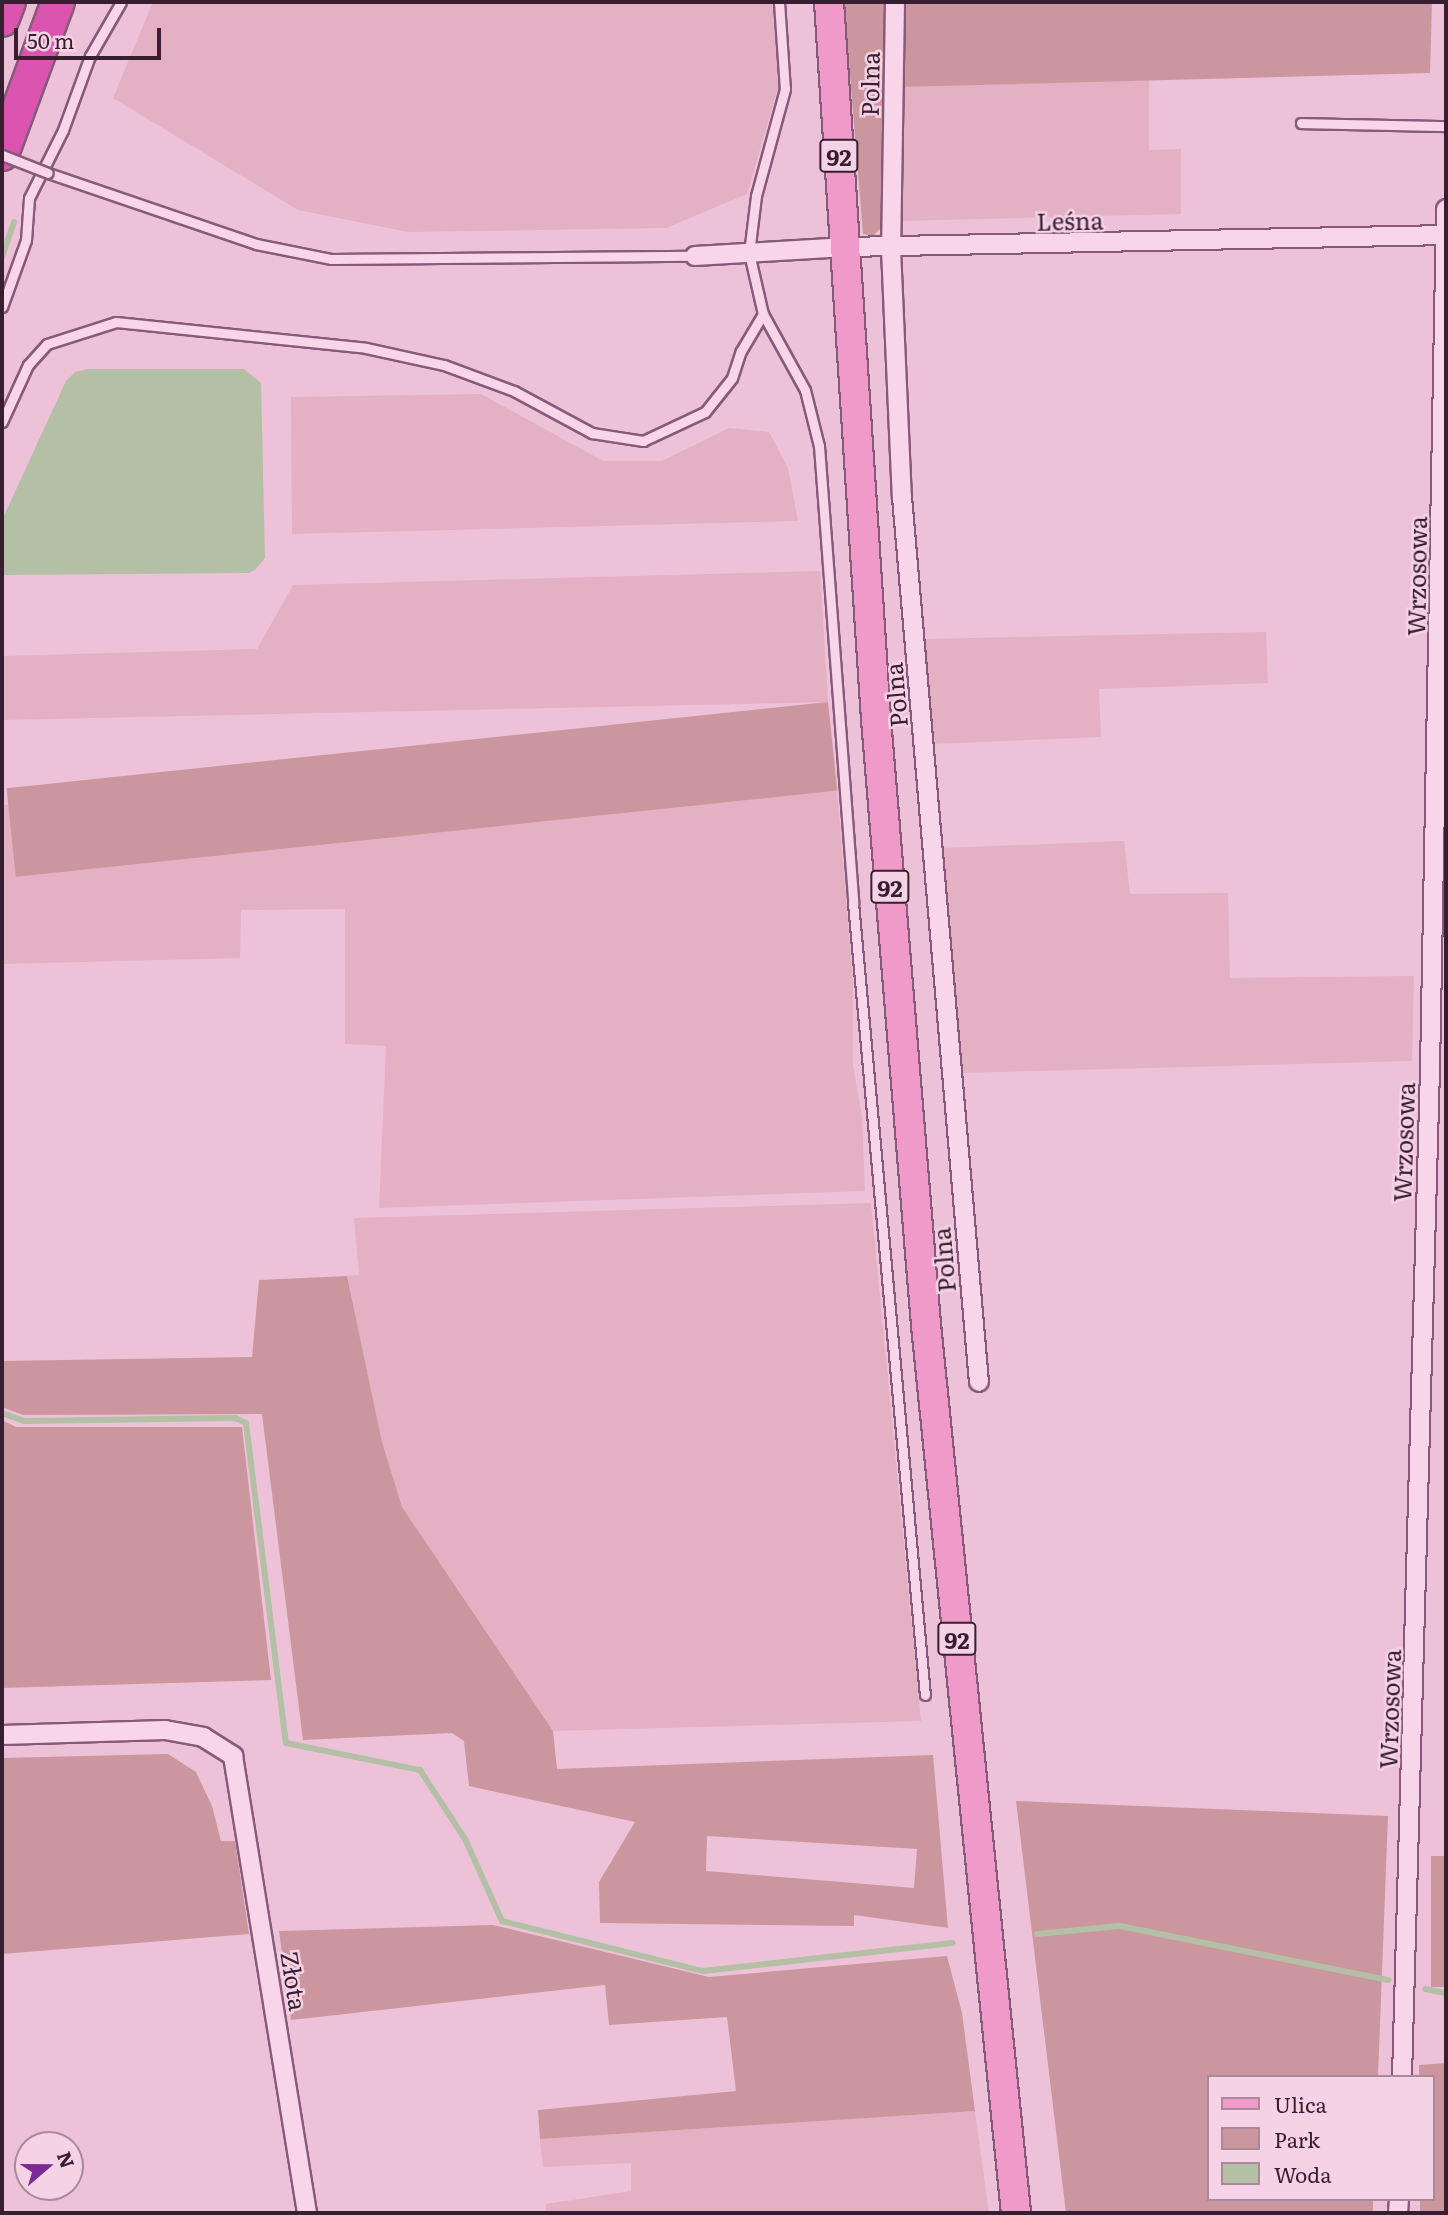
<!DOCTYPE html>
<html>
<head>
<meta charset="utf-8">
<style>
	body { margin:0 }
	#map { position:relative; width:1448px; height:2215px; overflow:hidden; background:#edc2d9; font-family:Literata,serif }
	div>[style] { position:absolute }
	.farmland>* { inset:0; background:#e3b0c4 }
	.green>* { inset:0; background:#cb969d; transform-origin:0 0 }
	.water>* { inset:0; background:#b3c0a5 }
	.stream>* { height:6px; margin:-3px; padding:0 3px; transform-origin:3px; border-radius:3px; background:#b3c0a5 }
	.roads { filter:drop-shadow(2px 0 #875a7a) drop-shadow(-2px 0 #875a7a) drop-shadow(0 2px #875a7a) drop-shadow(0 -2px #875a7a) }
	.lane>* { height:9px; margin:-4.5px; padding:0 4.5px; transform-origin:4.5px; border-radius:4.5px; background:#f8d5e8 }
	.street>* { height:18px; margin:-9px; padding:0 9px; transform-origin:9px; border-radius:9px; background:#f8d5e8 }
	.primary>* { height:28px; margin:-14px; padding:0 14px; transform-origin:14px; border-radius:14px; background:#f09aca }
	.highway>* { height:32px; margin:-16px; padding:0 16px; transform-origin:16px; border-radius:16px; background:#db54b0 }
	.bridges { filter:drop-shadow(2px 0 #875a7a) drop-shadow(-2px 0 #875a7a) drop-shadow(0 2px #875a7a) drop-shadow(0 -2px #875a7a) }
	.lane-bridge>* { height:9px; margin:-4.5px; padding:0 4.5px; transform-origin:4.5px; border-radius:4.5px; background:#f8d5e8 }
	span { translate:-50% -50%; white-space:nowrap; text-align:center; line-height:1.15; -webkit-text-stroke:5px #f5d2e4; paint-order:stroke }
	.shield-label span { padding:2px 5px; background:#f5d2e4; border:2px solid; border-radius:5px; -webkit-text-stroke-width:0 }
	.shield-label { font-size:23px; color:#371e31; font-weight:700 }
	.street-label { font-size:24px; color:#371e31 }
	.frame { position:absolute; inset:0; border:4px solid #371e31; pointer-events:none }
	.legend { position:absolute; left:1207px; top:2075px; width:228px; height:126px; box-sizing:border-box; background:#f5d2e4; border:2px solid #a98a9c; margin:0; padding:9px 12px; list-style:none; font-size:21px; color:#371e31 }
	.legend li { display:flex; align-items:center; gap:14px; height:35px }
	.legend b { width:35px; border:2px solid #a98a9c }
	.north { position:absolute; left:14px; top:2131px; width:70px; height:70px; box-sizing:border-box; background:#f5d2e4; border:2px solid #a98a9c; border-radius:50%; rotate:70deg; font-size:19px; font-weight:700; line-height:28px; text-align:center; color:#371e31 }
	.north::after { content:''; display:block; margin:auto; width:24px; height:32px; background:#7a2b95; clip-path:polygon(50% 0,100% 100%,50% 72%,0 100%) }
	.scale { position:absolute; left:14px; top:28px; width:147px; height:32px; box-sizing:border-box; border:4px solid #371e31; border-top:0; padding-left:9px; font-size:21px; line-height:24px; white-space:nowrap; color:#371e31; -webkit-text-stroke:5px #f5d2e4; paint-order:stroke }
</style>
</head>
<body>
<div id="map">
	<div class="farmland">
		<i style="clip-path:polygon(153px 2px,775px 2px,779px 85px,747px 194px,666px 228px,408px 232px,298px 210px,113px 98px)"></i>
		<i style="clip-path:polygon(1149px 80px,1149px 150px,1181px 149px,1181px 214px,900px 221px,901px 87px)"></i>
		<i style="clip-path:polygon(481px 394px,603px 461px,662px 461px,729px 428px,769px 432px,788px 468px,798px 521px,292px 534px,291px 397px)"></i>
		<i style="clip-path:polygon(820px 571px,828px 702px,2px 720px,2px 656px,257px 649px,293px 585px)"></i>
		<i style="clip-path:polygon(1266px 632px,1268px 683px,1099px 689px,1101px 737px,932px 744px,923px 639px)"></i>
		<i style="clip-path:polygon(837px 791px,853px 981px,853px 1065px,862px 1117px,865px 1191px,379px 1208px,386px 1046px,345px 1044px,345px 909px,241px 910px,240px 958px,2px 964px,2px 805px)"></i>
		<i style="clip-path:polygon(1124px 841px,1130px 894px,1228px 893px,1230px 978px,1414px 976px,1412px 1061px,961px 1073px,941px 848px)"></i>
		<i style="clip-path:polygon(871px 1203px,921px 1721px,553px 1731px,402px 1507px,382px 1442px,347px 1276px,359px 1275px,354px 1218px)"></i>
		<i style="clip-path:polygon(975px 2111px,989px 2213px,546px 2213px,546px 2204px,631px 2191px,631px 2163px,543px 2167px,540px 2139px)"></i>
	</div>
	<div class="green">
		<i style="clip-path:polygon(844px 2px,887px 2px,884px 225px,873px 236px,863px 234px)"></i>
		<i style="clip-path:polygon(902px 2px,1432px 2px,1430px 73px,901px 87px)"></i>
		<i style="left:828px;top:702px;width:89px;height:826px;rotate:84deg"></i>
		<i style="clip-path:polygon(evenodd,347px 1276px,382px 1442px,402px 1507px,553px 1731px,557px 1769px,933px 1755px,948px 1928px,854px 1915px,854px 1926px,600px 1923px,599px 1882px,635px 1822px,469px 1786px,464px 1741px,452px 1733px,303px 1740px,262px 1414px,23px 1415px,2px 1407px,2px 1361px,252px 1357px,259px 1280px,347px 1276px,707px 1836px,917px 1849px,914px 1888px,706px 1871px,707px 1836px)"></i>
		<i style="clip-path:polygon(2px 1420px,16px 1427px,242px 1427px,271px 1680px,2px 1688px)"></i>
		<i style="clip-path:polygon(168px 1754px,196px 1772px,212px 1806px,221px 1841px,235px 1841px,249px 1934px,2px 1954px,2px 1758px)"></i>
		<i style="clip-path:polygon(1016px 1801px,1388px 1816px,1378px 2077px,1208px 2077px,1208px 2199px,1373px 2199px,1373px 2213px,1066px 2213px)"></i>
		<i style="left:1446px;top:1856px;width:131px;height:15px;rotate:90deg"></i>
		<i style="clip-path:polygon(493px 1925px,709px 1977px,947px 1956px,962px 2013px,975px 2111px,540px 2139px,538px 2110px,736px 2091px,727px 2017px,609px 2025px,605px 1985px,291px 2020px,279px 1931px)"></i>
		<i style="clip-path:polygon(1446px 2063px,1446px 2213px,1420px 2213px,1420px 2199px,1432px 2199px,1432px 2077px,1419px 2077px,1419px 2065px)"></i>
	</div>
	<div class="water">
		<i style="clip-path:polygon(88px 369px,244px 369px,261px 383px,265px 558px,256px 569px,249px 573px,2px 575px,2px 520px,66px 381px,75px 372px)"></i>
	</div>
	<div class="stream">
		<i style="left:2px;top:257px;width:37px;rotate:-71deg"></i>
		<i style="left:2px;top:1413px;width:23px;rotate:20deg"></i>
		<i style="left:24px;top:1421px;width:211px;rotate:-0.8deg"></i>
		<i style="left:235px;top:1418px;width:12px;rotate:24deg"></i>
		<i style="left:246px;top:1423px;width:322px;rotate:82.9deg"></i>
		<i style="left:286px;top:1743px;width:137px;rotate:11.4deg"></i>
		<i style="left:420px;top:1770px;width:82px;rotate:56.9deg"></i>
		<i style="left:465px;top:1839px;width:90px;rotate:65.7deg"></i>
		<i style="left:502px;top:1921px;width:207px;rotate:14deg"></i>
		<i style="left:703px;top:1971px;width:251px;rotate:-6.4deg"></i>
		<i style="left:1037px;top:1934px;width:83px;rotate:-5.5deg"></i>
		<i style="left:1120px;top:1926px;width:274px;rotate:11.4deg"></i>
		<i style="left:1425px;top:1989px;width:21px;rotate:11deg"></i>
	</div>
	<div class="roads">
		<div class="lane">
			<i style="left:779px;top:2px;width:87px;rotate:86.1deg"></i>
			<i style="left:785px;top:89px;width:111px;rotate:105.2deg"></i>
			<i style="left:756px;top:196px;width:57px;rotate:97deg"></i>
			<i style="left:749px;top:253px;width:63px;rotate:77.1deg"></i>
			<i style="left:763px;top:314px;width:87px;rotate:61.1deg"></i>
			<i style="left:805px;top:390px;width:58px;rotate:76deg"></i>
			<i style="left:819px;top:446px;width:458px;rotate:85.7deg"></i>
			<i style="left:853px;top:903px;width:795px;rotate:84.81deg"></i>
			<i style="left:1301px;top:123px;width:145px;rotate:1.2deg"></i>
			<i style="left:48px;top:173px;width:220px;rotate:18.8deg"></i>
			<i style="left:256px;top:244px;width:76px;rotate:11.3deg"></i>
			<i style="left:331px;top:259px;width:364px;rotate:-0.5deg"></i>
			<i style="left:2px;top:307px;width:71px;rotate:-70.3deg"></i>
			<i style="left:26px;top:240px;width:42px;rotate:-85.9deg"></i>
			<i style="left:29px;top:198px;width:76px;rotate:-63.4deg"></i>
			<i style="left:63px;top:130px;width:79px;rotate:-70deg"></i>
			<i style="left:90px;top:56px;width:62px;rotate:-60.1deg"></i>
			<i style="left:2px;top:422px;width:63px;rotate:-65.5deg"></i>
			<i style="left:28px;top:365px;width:28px;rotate:-48deg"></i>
			<i style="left:47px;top:344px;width:72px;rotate:-17.7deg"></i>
			<i style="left:116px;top:322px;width:251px;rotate:5.9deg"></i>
			<i style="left:366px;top:348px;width:80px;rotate:12.3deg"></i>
			<i style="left:444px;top:365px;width:75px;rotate:20.4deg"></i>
			<i style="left:514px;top:391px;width:89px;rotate:28.3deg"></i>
			<i style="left:592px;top:433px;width:52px;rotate:8.9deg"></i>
			<i style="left:643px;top:441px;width:68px;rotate:-25.1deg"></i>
			<i style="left:705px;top:412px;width:43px;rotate:-51.5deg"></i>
			<i style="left:732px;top:378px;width:28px;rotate:-72deg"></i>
			<i style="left:741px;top:351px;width:43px;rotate:-59.3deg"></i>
		</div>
		<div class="street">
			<i style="left:895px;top:2px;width:247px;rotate:90.9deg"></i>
			<i style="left:891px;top:249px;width:248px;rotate:87.5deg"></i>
			<i style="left:902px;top:497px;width:888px;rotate:85.03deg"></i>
			<i style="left:695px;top:256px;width:150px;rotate:-3.4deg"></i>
			<i style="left:845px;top:247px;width:601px;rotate:-1.14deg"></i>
			<i style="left:2px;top:1735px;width:163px;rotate:-1.8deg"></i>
			<i style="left:165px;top:1730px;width:39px;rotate:10deg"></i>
			<i style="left:203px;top:1737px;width:36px;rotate:32deg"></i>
			<i style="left:233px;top:1756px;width:463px;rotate:80.8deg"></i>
			<i style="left:1402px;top:2077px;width:1008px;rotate:-88.41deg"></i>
			<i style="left:1430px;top:1069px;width:860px;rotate:-88.93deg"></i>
			<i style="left:1398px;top:2213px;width:14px;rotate:-86deg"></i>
		</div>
		<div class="primary">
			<i style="left:829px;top:2px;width:719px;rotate:86.25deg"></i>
			<i style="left:876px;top:719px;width:608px;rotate:85.28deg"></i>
			<i style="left:926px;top:1325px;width:893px;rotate:84.21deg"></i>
		</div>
		<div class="highway">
			<i style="left:2px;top:20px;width:19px;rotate:-69deg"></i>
			<i style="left:2px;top:154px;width:162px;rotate:-69.8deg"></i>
		</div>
	</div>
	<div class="bridges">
		<div class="lane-bridge">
			<i style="left:2px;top:155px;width:49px;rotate:21.4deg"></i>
		</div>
	</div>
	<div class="shield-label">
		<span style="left:839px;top:156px">92</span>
		<span style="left:890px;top:887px">92</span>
		<span style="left:957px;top:1639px">92</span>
	</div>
	<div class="street-label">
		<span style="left:869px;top:84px;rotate:-89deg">Polna</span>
		<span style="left:1070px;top:220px;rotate:-1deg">Leśna</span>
		<span style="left:1416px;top:576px;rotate:-89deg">Wrzosowa</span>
		<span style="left:895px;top:695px;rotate:-95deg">Polna</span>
		<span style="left:1403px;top:1142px;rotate:-88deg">Wrzosowa</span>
		<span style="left:943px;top:1260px;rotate:-95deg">Polna</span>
		<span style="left:1389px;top:1709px;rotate:-88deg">Wrzosowa</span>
		<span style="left:295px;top:1981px;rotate:81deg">Złota</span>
	</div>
	<div class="frame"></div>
	<ul class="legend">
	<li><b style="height:9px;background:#f09aca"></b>Ulica</li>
	<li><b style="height:19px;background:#cb969d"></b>Park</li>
	<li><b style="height:19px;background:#b3c0a5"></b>Woda</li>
	</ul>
	<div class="north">N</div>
	<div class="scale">50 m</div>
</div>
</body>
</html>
